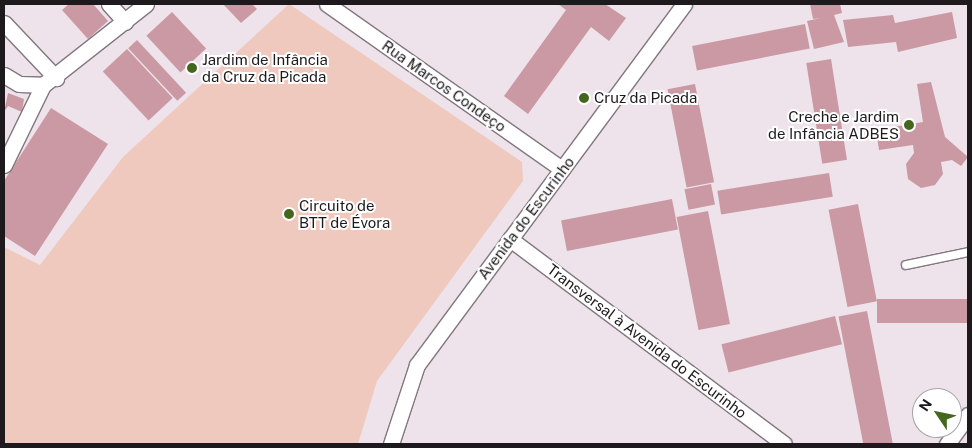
<!DOCTYPE html>
<html>
<head>
<meta charset="utf-8">
<style>
	body { margin:0 }
	#map { position:relative; width:972px; height:448px; overflow:hidden; background:#eee2eb; font-family:"Public Sans",sans-serif }
	div>[style] { position:absolute }
	.green>* { inset:0; background:#f0c9be }
	.building>* { inset:0; background:#ca99a3; transform-origin:0 0 }
	.roads { filter:drop-shadow(1px 0 #81777e) drop-shadow(-1px 0 #81777e) drop-shadow(0 1px #81777e) drop-shadow(0 -1px #81777e) }
	.service>* { height:8px; margin:-4px; padding:0 4px; transform-origin:4px; border-radius:4px; background:#fff }
	.minor>* { height:15px; margin:-7.5px; padding:0 7.5px; transform-origin:7.5px; border-radius:7.5px; background:#fff }
	.dots>* { width:14px; height:14px; translate:-50% -50%; box-sizing:border-box; border:2px solid #fff; border-radius:50% }
	span { translate:-50% -50%; white-space:nowrap; text-align:center; line-height:1.15; -webkit-text-stroke:4px #fff; paint-order:stroke }
	.poi-label { font-size:15px; color:#1d191c }
	.left { translate:0 -50%; text-align:left }
	.right { translate:-100% -50%; text-align:right }
	.street-label { font-size:15px; color:#1d191c }
	.frame { position:absolute; inset:0; border:5px solid #1d191c; pointer-events:none }
	.north { position:absolute; left:912px; top:388px; width:50px; height:50px; box-sizing:border-box; background:#fff; border:1px solid #a5a3a4; border-radius:50%; rotate:304deg; font-size:14px; font-weight:700; line-height:20px; text-align:center; color:#1d191c }
	.north::after { content:''; display:block; margin:auto; width:18px; height:22px; background:#44661d; clip-path:polygon(50% 0,100% 100%,50% 72%,0 100%) }
</style>
</head>
<body>
<div id="map">
	<div class="green">
		<i style="clip-path:polygon(289px 4px,522px 162px,523px 181px,377px 381px,358px 444px,4px 444px,4px 247px,40px 265px,123px 157px)"></i>
	</div>
	<div class="building">
		<i style="clip-path:polygon(69px 4px,93px 4px,108px 21px,88px 39px,62px 10px)"></i>
		<i style="clip-path:polygon(223px 4px,252px 4px,257px 9px,241px 23px)"></i>
		<i style="clip-path:polygon(558px 4px,605px 4px,626px 18px,609px 41px,591px 27px,528px 114px,504px 96px,566px 10px)"></i>
		<i style="clip-path:polygon(810px 4px,840px 4px,842px 13px,834px 15px,844px 42px,814px 49px,807px 21px,821px 18px,813px 19px)"></i>
		<i style="left:172px;top:12px;width:50px;height:35px;rotate:47deg"></i>
		<i style="clip-path:polygon(952px 12px,957px 38px,898px 52px,896px 42px,848px 47px,843px 20px,893px 15px,895px 23px)"></i>
		<i style="left:805px;top:24px;width:25px;height:115px;rotate:79deg"></i>
		<i style="left:137px;top:40px;width:72px;height:12px;rotate:47deg"></i>
		<i style="left:127px;top:49px;width:67px;height:33px;rotate:47deg"></i>
		<i style="left:831px;top:59px;width:102px;height:25px;rotate:81deg"></i>
		<i style="clip-path:polygon(931px 82px,945px 137px,968px 157px,961px 166px,952px 160px,941px 162px,943px 174px,935px 185px,921px 188px,908px 179px,906px 164px,914px 153px,913px 145px,879px 150px,876px 130px,923px 122px,917px 84px)"></i>
		<i style="left:695px;top:84px;width:100px;height:28px;rotate:79deg"></i>
		<i style="clip-path:polygon(8px 93px,24px 99px,22px 112px,8px 106px,4px 112px)"></i>
		<i style="clip-path:polygon(51px 108px,108px 144px,35px 256px,4px 236px,4px 181px)"></i>
		<i style="left:829px;top:173px;width:24px;height:113px;rotate:81deg"></i>
		<i style="left:711px;top:184px;width:21px;height:27px;rotate:79deg"></i>
		<i style="left:672px;top:199px;width:31px;height:113px;rotate:79deg"></i>
		<i style="left:858px;top:204px;width:99px;height:30px;rotate:79deg"></i>
		<i style="left:708px;top:211px;width:115px;height:32px;rotate:79deg"></i>
		<i style="left:968px;top:299px;width:24px;height:91px;rotate:90deg"></i>
		<i style="left:867px;top:311px;width:135px;height:29px;rotate:79deg"></i>
		<i style="left:835px;top:316px;width:29px;height:117px;rotate:76deg"></i>
	</div>
	<div class="roads">
		<div class="service">
			<i style="left:906px;top:265px;width:63px;rotate:-11.8deg"></i>
		</div>
		<div class="minor">
			<i style="left:109px;top:4px;width:24px;rotate:48deg"></i>
			<i style="left:327px;top:4px;width:287px;rotate:35.1deg"></i>
			<i style="left:4px;top:23px;width:76px;rotate:46.6deg"></i>
			<i style="left:4px;top:75px;width:17px;rotate:31deg"></i>
			<i style="left:19px;top:84px;width:24px;rotate:2deg"></i>
			<i style="left:43px;top:85px;width:131px;rotate:-38.2deg"></i>
			<i style="left:4px;top:165px;width:89px;rotate:-64deg"></i>
			<i style="left:510px;top:239px;width:342px;rotate:36.8deg"></i>
			<i style="left:391px;top:444px;width:83px;rotate:-71.8deg"></i>
			<i style="left:417px;top:365px;width:449px;rotate:-53.5deg"></i>
			<i style="left:947px;top:444px;width:36px;rotate:-54deg"></i>
		</div>
	</div>
	<div class="dots">
		<i style="left:192px;top:68px;background:#44661d"></i>
		<i style="left:584px;top:98px;background:#44661d"></i>
		<i style="left:909px;top:125px;background:#44661d"></i>
		<i style="left:289px;top:214px;background:#44661d"></i>
	</div>
	<div class="poi-label">
		<span class="left" style="left:202px;top:68px">Jardim de Infância<br>da Cruz da Picada</span>
		<span class="left" style="left:594px;top:98px">Cruz da Picada</span>
		<span class="right" style="left:899px;top:125px">Creche e Jardim<br>de Infância ADBES</span>
		<span class="left" style="left:299px;top:214px">Circuito de<br>BTT de Évora</span>
	</div>
	<div class="street-label">
		<span style="left:444px;top:86px;rotate:35deg">Rua Marcos Condeço</span>
		<span style="left:526px;top:218px;rotate:-53deg">Avenida do Escurinho</span>
		<span style="left:647px;top:341px;rotate:37deg">Transversal à Avenida do Escurinho</span>
	</div>
	<div class="frame"></div>
	<div class="north">N</div>
</div>
</body>
</html>
